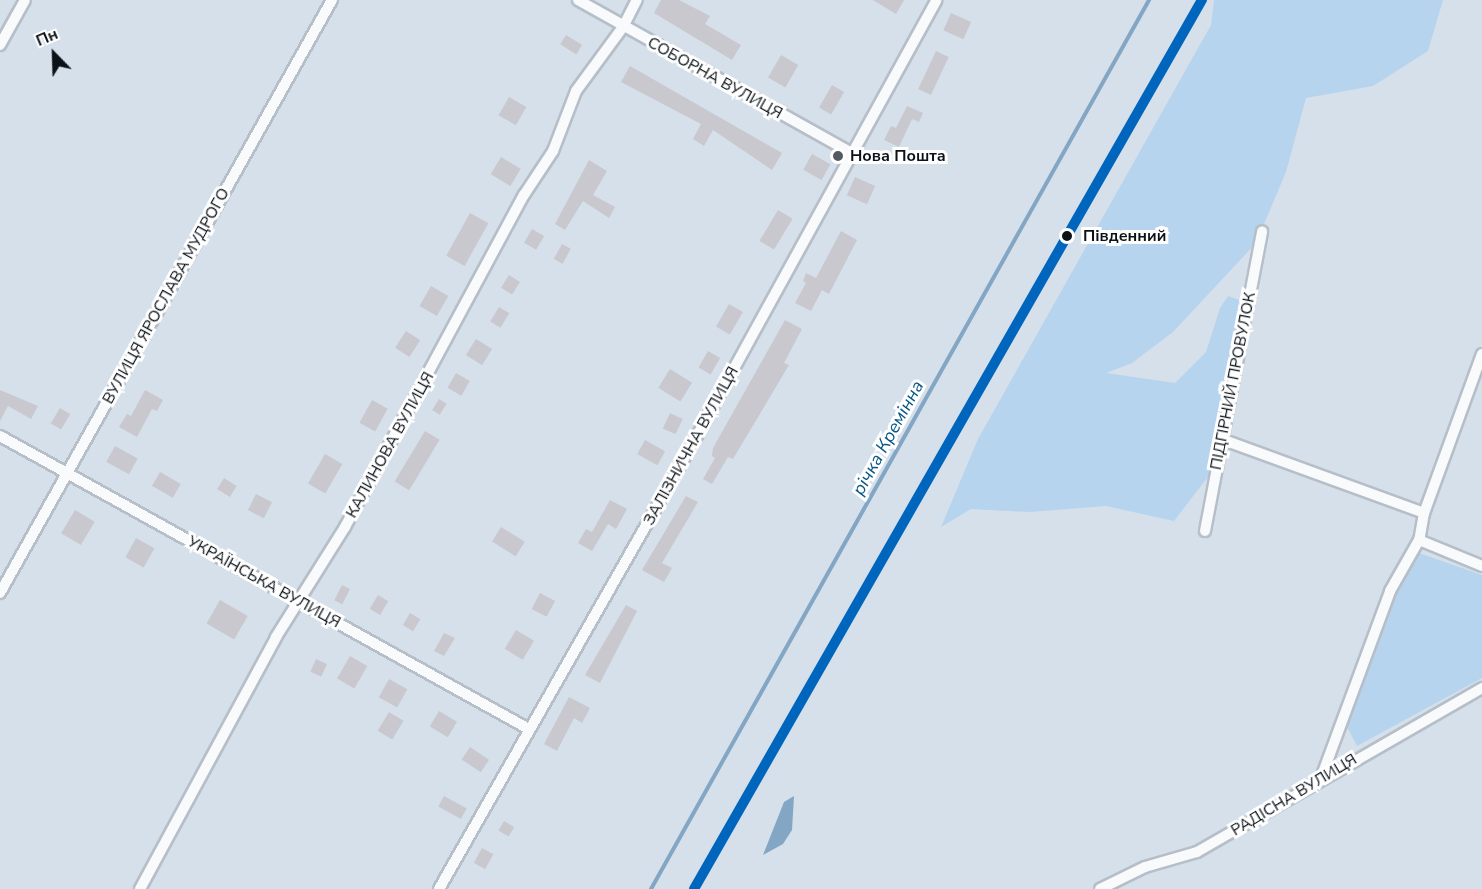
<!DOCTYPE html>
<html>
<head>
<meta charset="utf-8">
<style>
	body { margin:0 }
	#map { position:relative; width:1482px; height:889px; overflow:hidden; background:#d5e0eb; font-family:"Nunito Sans",sans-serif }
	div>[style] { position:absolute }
	.green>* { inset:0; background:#b6d4ee }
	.water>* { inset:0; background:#82a6c3 }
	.stream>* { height:4px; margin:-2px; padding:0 2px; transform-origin:2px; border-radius:2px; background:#82a6c3 }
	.building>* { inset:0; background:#c9c8ce; transform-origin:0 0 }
	.roads { filter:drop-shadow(2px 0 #b6bec7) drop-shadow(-2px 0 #b6bec7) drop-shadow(0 2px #b6bec7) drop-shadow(0 -2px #b6bec7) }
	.street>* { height:10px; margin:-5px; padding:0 5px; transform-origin:5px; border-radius:5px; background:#f9fafc }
	.rail-1>* { height:10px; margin:-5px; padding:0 5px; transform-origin:5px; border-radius:5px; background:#0065bd }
	.dots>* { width:16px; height:16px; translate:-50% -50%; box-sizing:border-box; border:3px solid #fff; border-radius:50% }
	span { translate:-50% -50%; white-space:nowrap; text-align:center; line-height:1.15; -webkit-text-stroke:6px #fff; paint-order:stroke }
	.street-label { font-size:16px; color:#0b1218 }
	.poi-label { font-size:16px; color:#0b1218; font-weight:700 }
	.left { translate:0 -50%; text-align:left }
	.stop-label { font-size:16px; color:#0b1218; font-weight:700 }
	.water-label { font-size:18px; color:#075687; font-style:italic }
	.north { position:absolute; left:24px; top:24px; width:60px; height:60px; -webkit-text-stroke:4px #fff; paint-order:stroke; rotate:337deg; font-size:16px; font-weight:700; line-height:24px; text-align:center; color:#0b1218 }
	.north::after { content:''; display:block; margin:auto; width:21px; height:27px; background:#0b1218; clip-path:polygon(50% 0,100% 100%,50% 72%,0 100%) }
</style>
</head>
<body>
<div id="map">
	<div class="green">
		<i style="clip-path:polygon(1214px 0,1443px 0,1428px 51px,1373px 86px,1306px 98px,1286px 172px,1256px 243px,1173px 332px,1132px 363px,1106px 373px,1175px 383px,1206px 352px,1220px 308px,1228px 296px,1243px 301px,1217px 465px,1174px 521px,1106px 506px,1030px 512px,971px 509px,941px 527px,978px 439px,1211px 25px)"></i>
		<i style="clip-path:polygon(1416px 552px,1482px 575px,1482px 678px,1357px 746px,1347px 727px,1408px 557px)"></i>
	</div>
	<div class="water">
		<i style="clip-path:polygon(794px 796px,792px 830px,783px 844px,763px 855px,784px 802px)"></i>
	</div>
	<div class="stream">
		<i style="left:651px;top:889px;width:1019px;rotate:-60.74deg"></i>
	</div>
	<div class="building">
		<i style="clip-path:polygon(661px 0,679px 0,710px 16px,705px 24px,741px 45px,732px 60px,654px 13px)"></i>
		<i style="clip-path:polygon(873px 0,904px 0,896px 14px)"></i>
		<i style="left:951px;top:13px;width:22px;height:19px;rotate:24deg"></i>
		<i style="left:566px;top:35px;width:19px;height:11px;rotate:32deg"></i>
		<i style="left:936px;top:51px;width:14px;height:42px;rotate:25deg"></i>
		<i style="left:781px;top:55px;width:20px;height:26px;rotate:30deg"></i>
		<i style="clip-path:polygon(630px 66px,782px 153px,772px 170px,713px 130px,704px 146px,693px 139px,701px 124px,621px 82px)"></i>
		<i style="left:832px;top:85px;width:14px;height:26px;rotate:30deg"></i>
		<i style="left:509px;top:97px;width:20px;height:21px;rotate:30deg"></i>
		<i style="clip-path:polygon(907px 106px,923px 113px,919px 122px,912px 119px,899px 147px,884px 140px,891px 126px,896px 128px)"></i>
		<i style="left:812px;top:154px;width:21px;height:18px;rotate:29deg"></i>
		<i style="left:501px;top:157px;width:23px;height:20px;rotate:31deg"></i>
		<i style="clip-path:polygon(589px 160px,607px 171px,593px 195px,615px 207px,609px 218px,583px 201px,565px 230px,555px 224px)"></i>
		<i style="left:855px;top:177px;width:22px;height:20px;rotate:24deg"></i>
		<i style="left:778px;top:210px;width:17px;height:36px;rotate:31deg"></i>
		<i style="left:470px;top:213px;width:21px;height:49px;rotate:29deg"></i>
		<i style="left:532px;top:229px;width:14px;height:16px;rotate:30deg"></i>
		<i style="clip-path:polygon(841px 231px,857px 240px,829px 294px,822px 290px,811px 311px,795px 303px,806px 283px,803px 281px,806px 273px,816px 278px)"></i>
		<i style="left:562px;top:244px;width:10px;height:17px;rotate:29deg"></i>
		<i style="left:509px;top:275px;width:13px;height:15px;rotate:32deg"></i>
		<i style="left:431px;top:286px;width:20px;height:23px;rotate:30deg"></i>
		<i style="left:729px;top:304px;width:16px;height:26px;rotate:30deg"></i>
		<i style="left:499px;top:307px;width:12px;height:17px;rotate:31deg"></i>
		<i style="clip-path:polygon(785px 320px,802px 329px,784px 363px,789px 365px,733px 459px,728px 457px,712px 484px,703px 479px,715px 458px,712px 456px,713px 448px)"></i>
		<i style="left:406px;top:331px;width:17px;height:20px;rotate:33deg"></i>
		<i style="left:476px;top:339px;width:19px;height:19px;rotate:32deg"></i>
		<i style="left:708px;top:351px;width:14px;height:19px;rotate:30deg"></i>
		<i style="left:670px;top:369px;width:26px;height:22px;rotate:32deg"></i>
		<i style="left:456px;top:373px;width:16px;height:17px;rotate:30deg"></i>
		<i style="clip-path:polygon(0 390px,38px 406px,31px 419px,8px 406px,0 421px)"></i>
		<i style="clip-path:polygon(145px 390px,163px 400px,157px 411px,152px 409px,137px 437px,119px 427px,127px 414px,131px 416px)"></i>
		<i style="left:439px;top:399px;width:9px;height:13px;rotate:32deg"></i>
		<i style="left:372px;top:400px;width:18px;height:26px;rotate:29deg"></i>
		<i style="left:60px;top:408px;width:12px;height:18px;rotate:31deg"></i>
		<i style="left:670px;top:413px;width:14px;height:17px;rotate:25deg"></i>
		<i style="left:425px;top:431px;width:17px;height:59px;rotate:31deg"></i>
		<i style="left:645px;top:440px;width:23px;height:16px;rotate:29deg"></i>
		<i style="left:115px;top:446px;width:26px;height:18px;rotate:29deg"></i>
		<i style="left:325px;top:454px;width:20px;height:34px;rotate:30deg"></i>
		<i style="left:160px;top:472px;width:24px;height:16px;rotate:30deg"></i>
		<i style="left:224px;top:478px;width:15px;height:13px;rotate:32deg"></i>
		<i style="left:256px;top:494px;width:18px;height:18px;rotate:27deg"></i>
		<i style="clip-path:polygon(686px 496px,698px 502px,662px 563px,672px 568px,664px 582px,642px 570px)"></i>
		<i style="clip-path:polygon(610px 500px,627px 509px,616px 529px,608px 524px,592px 551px,578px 543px,586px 529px,592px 532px)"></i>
		<i style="left:75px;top:510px;width:23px;height:27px;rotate:31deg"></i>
		<i style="left:501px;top:527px;width:28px;height:17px;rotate:32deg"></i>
		<i style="left:136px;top:538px;width:21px;height:22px;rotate:29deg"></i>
		<i style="left:342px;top:585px;width:9px;height:17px;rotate:27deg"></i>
		<i style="left:540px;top:593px;width:17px;height:18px;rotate:28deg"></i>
		<i style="left:378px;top:595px;width:12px;height:16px;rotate:31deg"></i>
		<i style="left:220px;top:600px;width:32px;height:27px;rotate:30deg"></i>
		<i style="clip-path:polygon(626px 605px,637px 611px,600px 683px,585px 675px)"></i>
		<i style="left:410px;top:613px;width:12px;height:14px;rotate:31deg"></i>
		<i style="left:516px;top:630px;width:21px;height:22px;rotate:31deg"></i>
		<i style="clip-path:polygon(444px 633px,455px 638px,444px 656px,434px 651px)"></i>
		<i style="left:350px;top:656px;width:20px;height:26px;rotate:30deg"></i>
		<i style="left:316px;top:659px;width:12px;height:14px;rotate:24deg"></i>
		<i style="left:389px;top:679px;width:21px;height:21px;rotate:29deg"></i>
		<i style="clip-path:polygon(569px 697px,590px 708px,582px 723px,574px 718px,557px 751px,544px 744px)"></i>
		<i style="left:439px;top:711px;width:21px;height:18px;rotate:31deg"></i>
		<i style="left:389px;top:712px;width:17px;height:22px;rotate:31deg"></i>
		<i style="left:470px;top:747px;width:23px;height:15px;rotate:34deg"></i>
		<i style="left:444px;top:796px;width:26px;height:12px;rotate:29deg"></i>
		<i style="left:504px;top:821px;width:12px;height:11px;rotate:31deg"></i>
		<i style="left:482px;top:848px;width:13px;height:17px;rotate:29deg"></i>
	</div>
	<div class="roads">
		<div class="street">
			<i style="left:578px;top:0;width:315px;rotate:29.2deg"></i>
			<i style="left:0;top:45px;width:51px;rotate:-60.9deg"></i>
			<i style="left:1482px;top:354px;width:169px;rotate:110deg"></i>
			<i style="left:1424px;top:513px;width:27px;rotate:100deg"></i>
			<i style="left:1419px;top:540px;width:68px;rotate:22.4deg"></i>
			<i style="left:0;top:436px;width:602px;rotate:28.99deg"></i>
			<i style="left:1221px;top:439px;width:216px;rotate:20deg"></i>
			<i style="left:1205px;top:531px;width:305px;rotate:-79.2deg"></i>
			<i style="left:0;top:593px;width:680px;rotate:-60.76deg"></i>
			<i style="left:1321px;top:778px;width:199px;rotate:-69.7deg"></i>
			<i style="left:1390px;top:591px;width:59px;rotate:-60.4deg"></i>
			<i style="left:140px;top:889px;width:286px;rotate:-61.6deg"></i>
			<i style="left:276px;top:637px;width:130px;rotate:-57.9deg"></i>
			<i style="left:345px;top:527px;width:377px;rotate:-61.7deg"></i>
			<i style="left:524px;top:195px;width:53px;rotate:-56.6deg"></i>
			<i style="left:553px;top:151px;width:64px;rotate:-69deg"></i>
			<i style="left:576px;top:91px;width:79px;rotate:-53.7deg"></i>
			<i style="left:623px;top:27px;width:30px;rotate:-63deg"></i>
			<i style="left:439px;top:889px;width:524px;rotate:-60.35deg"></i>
			<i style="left:698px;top:434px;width:495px;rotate:-61.2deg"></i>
			<i style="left:1100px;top:889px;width:50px;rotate:-26.1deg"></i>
			<i style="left:1145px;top:867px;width:54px;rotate:-16.1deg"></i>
			<i style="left:1197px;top:852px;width:329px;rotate:-29.9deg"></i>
		</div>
	</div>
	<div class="rail-1">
		<i style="left:694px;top:889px;width:1024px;rotate:-60.26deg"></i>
	</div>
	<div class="dots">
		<i style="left:838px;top:156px;background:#525a62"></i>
		<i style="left:1067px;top:236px;background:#0b1218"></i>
	</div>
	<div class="street-label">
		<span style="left:715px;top:78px;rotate:29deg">СОБОРНА ВУЛИЦЯ</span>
		<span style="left:166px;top:296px;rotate:-61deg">ВУЛИЦЯ ЯРОСЛАВА МУДРОГО</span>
		<span style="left:1233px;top:381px;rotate:-79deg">ПІДГІРНИЙ ПРОВУЛОК</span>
		<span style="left:390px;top:445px;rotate:-61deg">КАЛИНОВА ВУЛИЦЯ</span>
		<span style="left:691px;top:446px;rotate:-61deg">ЗАЛІЗНИЧНА ВУЛИЦЯ</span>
		<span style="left:264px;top:582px;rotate:29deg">УКРАЇНСЬКА ВУЛИЦЯ</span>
		<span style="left:1294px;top:795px;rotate:-31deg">РАДІСНА ВУЛИЦЯ</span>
	</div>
	<div class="poi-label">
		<span class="left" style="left:850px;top:156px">Нова Пошта</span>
	</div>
	<div class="stop-label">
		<span class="left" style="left:1083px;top:236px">Південний</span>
	</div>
	<div class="water-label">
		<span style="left:888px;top:438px;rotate:-61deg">річка Кремінна</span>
	</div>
	<div class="north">Пн</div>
</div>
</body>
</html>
